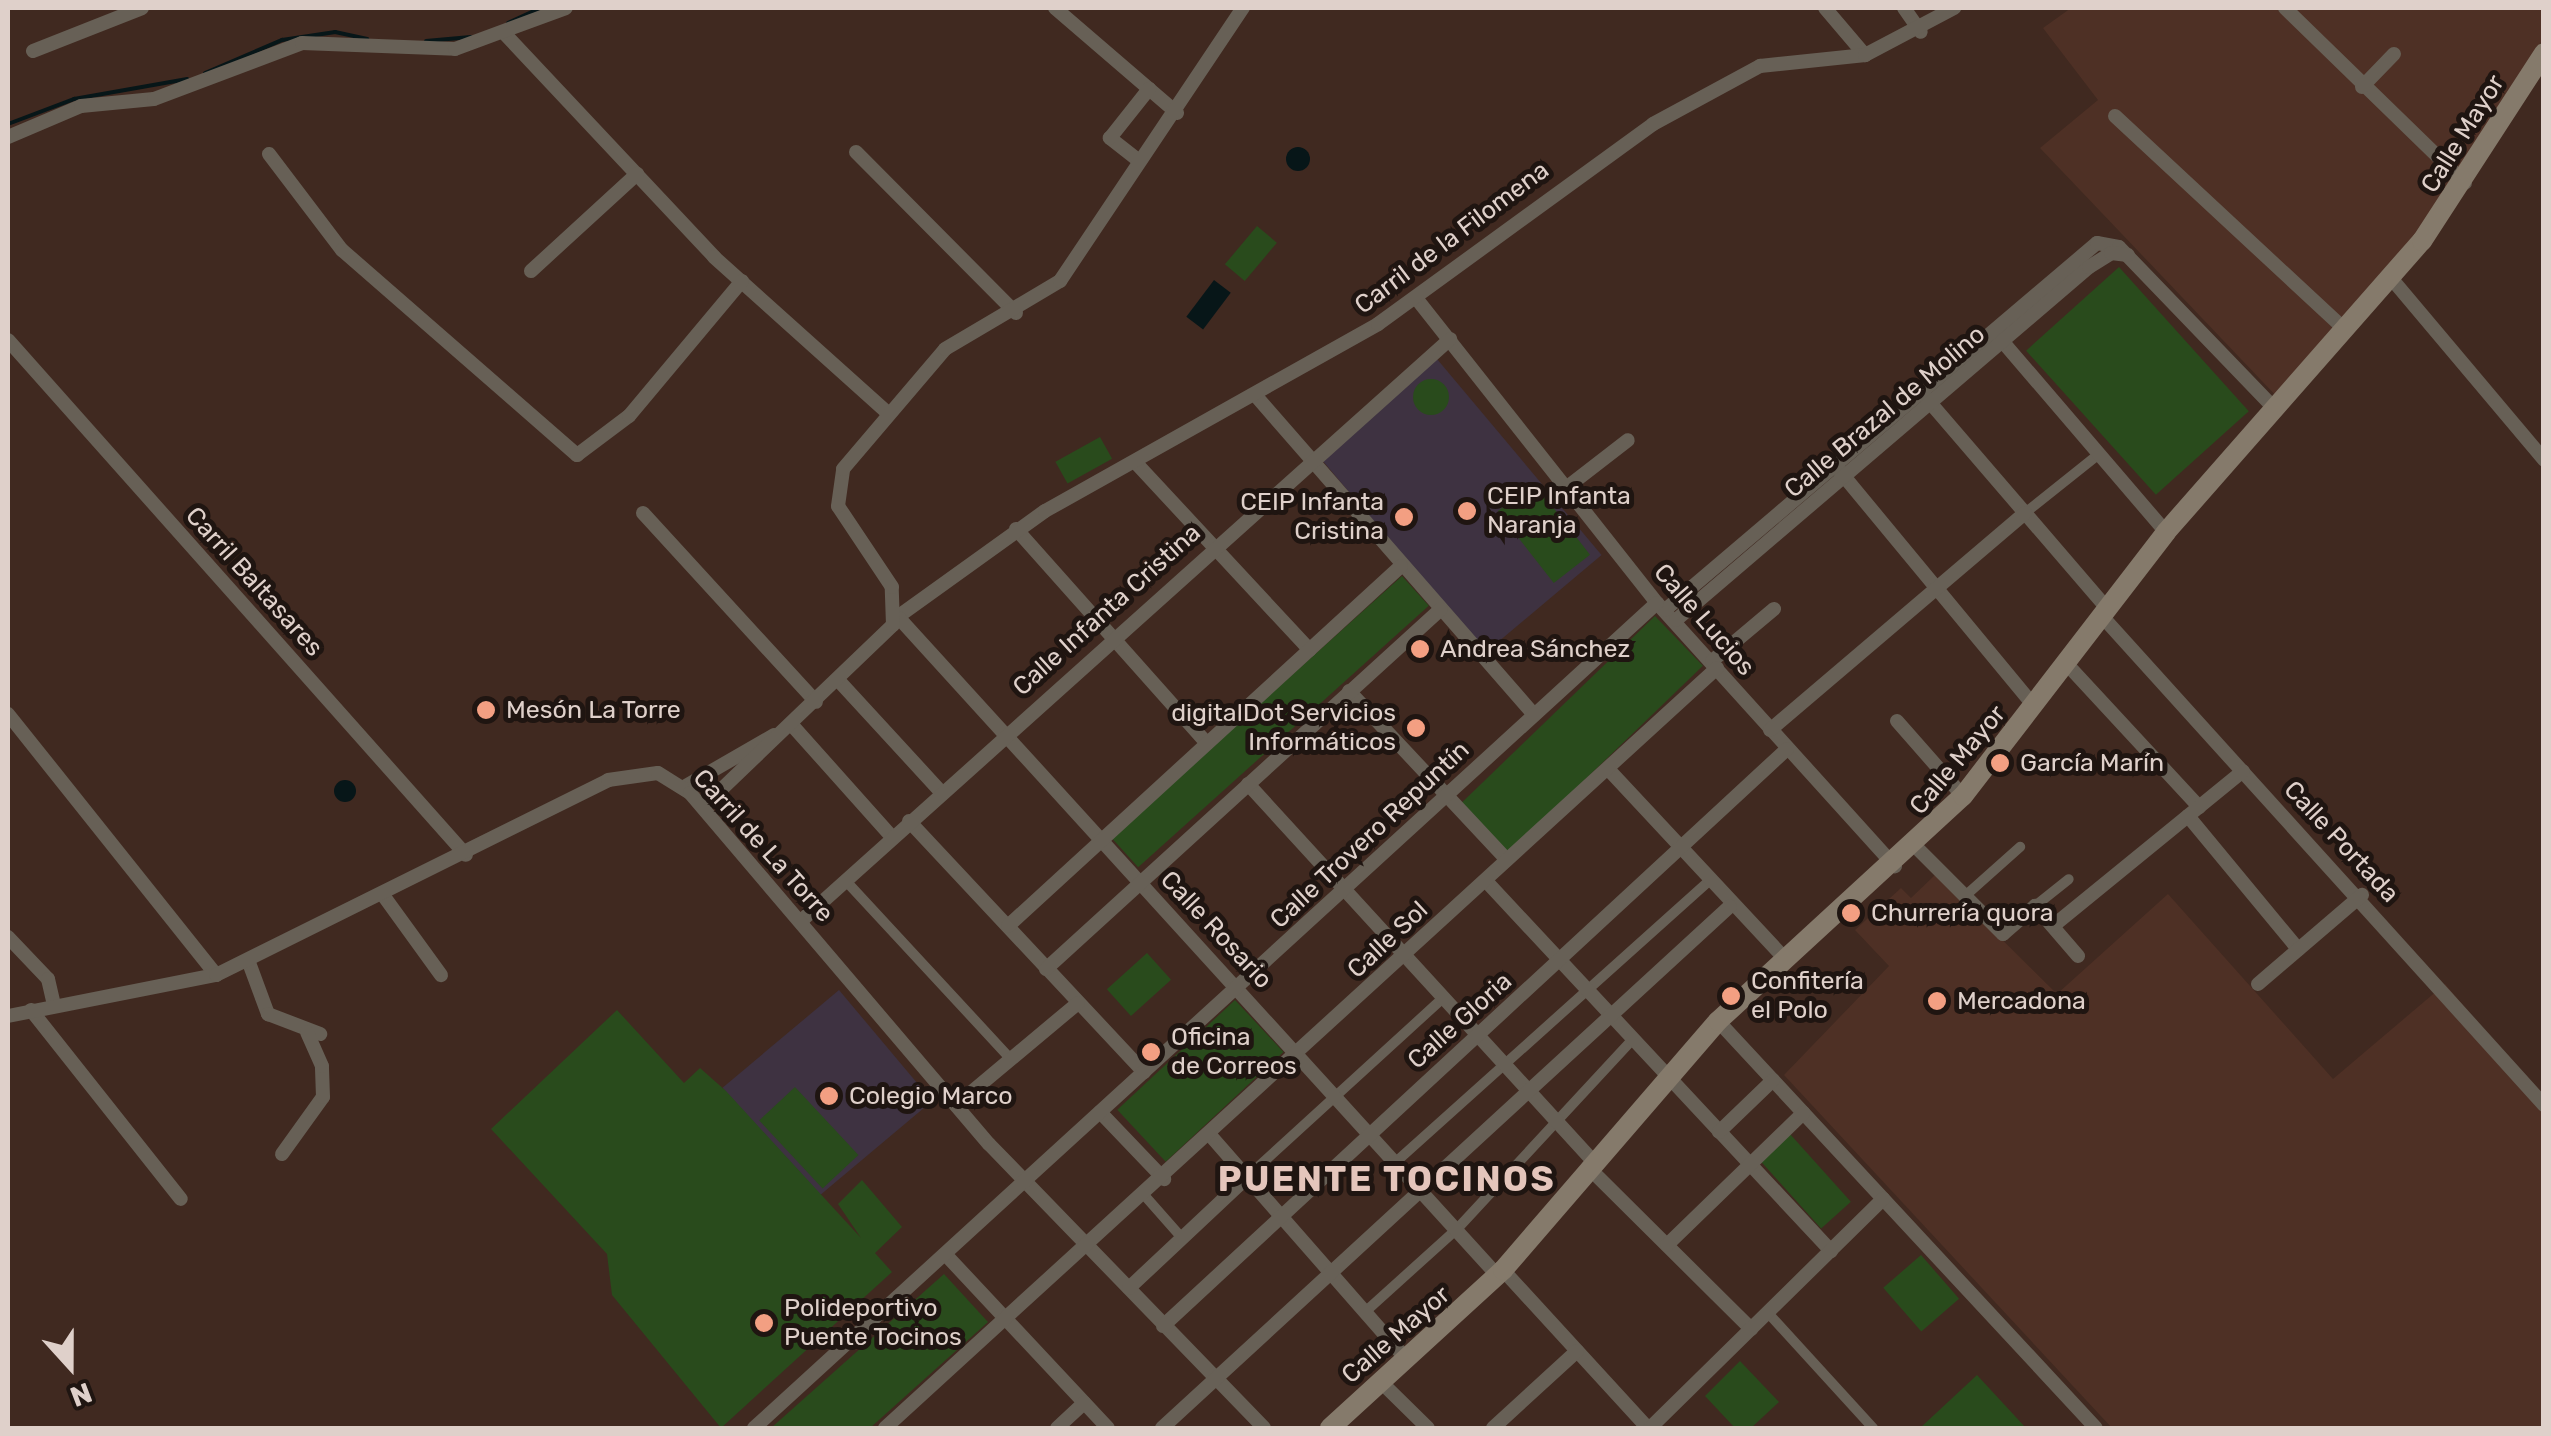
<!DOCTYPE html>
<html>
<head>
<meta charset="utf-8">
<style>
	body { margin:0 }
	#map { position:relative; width:2551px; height:1436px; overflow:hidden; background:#402920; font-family:Rubik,sans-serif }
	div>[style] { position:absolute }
	.built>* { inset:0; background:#4e3025 }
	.education>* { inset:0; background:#3e3241; transform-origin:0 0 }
	.green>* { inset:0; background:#294b1c; transform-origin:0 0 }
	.round { border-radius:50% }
	.water>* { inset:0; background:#071618; transform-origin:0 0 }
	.stream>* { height:4px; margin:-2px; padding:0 2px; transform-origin:2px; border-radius:2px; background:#071618 }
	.pedestrian>* { height:10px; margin:-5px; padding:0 5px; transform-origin:5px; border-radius:5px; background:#676056 }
	.minor>* { height:14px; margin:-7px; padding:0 7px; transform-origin:7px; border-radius:7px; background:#676056 }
	.secondary>* { height:20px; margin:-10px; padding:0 10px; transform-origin:10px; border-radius:10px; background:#857a6b }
	.dots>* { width:28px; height:28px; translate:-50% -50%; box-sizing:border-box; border:5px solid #1f1511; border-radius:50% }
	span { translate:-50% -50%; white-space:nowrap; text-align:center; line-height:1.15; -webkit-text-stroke:10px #1f1511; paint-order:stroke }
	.street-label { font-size:25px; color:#dfd0ca }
	.poi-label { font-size:25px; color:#dfd0ca }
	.left { translate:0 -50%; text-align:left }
	.right { translate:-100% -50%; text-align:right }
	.district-label { font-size:35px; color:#e4c5bb; font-weight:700; letter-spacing:2.5px }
	.frame { position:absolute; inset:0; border:10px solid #dfd0ca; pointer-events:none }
	.north { position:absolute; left:20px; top:1316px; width:100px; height:100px; -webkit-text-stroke:8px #1f1511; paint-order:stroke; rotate:159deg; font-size:28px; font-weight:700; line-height:40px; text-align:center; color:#dfd0ca }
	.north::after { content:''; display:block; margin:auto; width:35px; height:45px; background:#dfd0ca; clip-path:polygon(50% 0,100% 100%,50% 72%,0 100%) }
</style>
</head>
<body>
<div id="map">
	<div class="built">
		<i style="clip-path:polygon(2071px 8px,2543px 8px,2543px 38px,2490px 143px,2280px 400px,2040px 148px,2098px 100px,2043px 28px)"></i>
		<i style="clip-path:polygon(1936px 874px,2057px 994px,2168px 894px,2333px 1079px,2445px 984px,2543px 1099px,2543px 1428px,2112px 1428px,1784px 1075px,1889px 966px,1855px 930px,1901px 888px,1911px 898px)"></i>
	</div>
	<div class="education">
		<i style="left:1437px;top:359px;width:256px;height:153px;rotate:50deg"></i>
		<i style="left:839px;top:990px;width:145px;height:152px;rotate:50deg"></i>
	</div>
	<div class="green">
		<i style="left:1257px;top:226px;width:26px;height:50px;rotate:40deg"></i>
		<i style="left:2119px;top:267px;width:194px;height:125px;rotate:48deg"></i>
		<i class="round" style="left:1413px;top:379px;width:36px;height:36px"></i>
		<i style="left:1100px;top:437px;width:25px;height:51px;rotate:61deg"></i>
		<i style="left:1534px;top:483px;width:91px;height:46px;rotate:52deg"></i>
		<i style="left:1402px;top:576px;width:40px;height:391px;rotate:48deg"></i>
		<i style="left:1655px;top:616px;width:69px;height:271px;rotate:46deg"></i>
		<i style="left:1147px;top:953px;width:36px;height:54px;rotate:48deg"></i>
		<i style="left:1235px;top:1000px;width:71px;height:161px;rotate:47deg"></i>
		<i style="clip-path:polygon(617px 1010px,684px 1083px,700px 1068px,726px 1091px,861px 1238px,838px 1204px,862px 1180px,902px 1227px,875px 1253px,892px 1272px,721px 1428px,612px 1295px,607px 1254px,491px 1129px)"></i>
		<i style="left:795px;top:1087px;width:93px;height:49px;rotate:47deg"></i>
		<i style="left:1790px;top:1134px;width:91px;height:40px;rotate:48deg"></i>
		<i style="left:1921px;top:1255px;width:58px;height:50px;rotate:49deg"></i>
		<i style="clip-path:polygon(944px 1274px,988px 1322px,870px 1428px,771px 1428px)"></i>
		<i style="clip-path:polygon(1740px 1361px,1779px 1402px,1751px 1428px,1735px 1428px,1705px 1396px)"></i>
		<i style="clip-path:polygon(1977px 1375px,2026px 1428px,1920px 1428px)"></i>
	</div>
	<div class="water">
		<i class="round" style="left:1286px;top:147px;width:24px;height:24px"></i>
		<i style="left:1214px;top:280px;width:21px;height:46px;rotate:37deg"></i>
		<i class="round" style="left:334px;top:780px;width:22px;height:22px"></i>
	</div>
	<div class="stream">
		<i style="left:508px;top:23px;width:35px;rotate:-25deg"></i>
		<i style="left:426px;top:41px;width:45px;rotate:-5.1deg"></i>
		<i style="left:205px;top:73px;width:84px;rotate:-23.2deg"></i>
		<i style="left:282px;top:40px;width:54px;rotate:-8.6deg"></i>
		<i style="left:335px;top:32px;width:33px;rotate:12deg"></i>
		<i style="left:8px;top:124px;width:71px;rotate:-20.7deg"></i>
		<i style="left:74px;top:99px;width:115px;rotate:-10deg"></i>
	</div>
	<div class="pedestrian">
		<i style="left:2025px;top:513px;width:95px;rotate:-38.6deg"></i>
		<i style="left:845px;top:880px;width:244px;rotate:47.2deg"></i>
		<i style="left:1965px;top:896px;width:74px;rotate:-41.7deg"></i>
		<i style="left:2035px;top:906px;width:43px;rotate:-38.5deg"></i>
		<i style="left:1398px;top:1160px;width:416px;rotate:-41.9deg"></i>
		<i style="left:1247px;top:1177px;width:261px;rotate:-42.4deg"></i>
		<i style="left:1145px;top:1196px;width:56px;rotate:48.6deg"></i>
		<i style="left:1365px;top:1312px;width:125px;rotate:-42.1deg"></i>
		<i style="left:1458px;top:1228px;width:255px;rotate:-47.2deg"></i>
		<i style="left:1768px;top:1313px;width:156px;rotate:47.6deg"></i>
	</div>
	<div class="minor">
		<i style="left:1055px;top:8px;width:161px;rotate:40.7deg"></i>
		<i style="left:1825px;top:8px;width:62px;rotate:49.6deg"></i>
		<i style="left:1904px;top:8px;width:29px;rotate:55deg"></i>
		<i style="left:2285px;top:8px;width:251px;rotate:44.2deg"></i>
		<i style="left:504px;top:33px;width:307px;rotate:46.8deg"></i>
		<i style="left:714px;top:257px;width:232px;rotate:41.9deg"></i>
		<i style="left:33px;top:51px;width:117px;rotate:-21.5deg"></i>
		<i style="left:2362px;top:87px;width:46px;rotate:-45.9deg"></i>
		<i style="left:2115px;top:116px;width:314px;rotate:42.9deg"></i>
		<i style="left:8px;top:137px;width:79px;rotate:-23deg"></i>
		<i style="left:81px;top:106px;width:73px;rotate:-5.5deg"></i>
		<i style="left:154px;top:99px;width:158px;rotate:-20.7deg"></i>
		<i style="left:302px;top:43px;width:153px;rotate:2.2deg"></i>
		<i style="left:455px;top:49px;width:118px;rotate:-20.3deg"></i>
		<i style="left:856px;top:152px;width:227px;rotate:45.2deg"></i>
		<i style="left:269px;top:154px;width:121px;rotate:52.8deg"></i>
		<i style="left:342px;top:250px;width:312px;rotate:41.1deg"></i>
		<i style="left:577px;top:455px;width:65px;rotate:-36.9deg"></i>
		<i style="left:629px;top:416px;width:176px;rotate:-50.1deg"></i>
		<i style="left:1138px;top:160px;width:36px;rotate:-142deg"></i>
		<i style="left:1110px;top:138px;width:63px;rotate:-51.5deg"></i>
		<i style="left:531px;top:271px;width:144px;rotate:-42.5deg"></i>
		<i style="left:2391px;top:278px;width:238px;rotate:49.9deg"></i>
		<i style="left:1416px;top:298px;width:389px;rotate:51.7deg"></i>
		<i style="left:1657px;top:603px;width:355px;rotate:47.9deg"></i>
		<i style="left:1997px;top:335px;width:260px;rotate:49.4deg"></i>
		<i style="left:8px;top:340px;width:689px;rotate:48.35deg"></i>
		<i style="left:1256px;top:396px;width:423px;rotate:48.9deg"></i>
		<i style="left:1927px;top:399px;width:274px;rotate:49.3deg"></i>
		<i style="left:1136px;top:463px;width:255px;rotate:47.1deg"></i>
		<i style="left:1838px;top:469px;width:308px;rotate:50.4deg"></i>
		<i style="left:1566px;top:488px;width:78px;rotate:-37.7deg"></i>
		<i style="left:643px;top:513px;width:256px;rotate:47.5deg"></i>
		<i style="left:1016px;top:529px;width:287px;rotate:48.3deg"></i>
		<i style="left:1665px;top:610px;width:567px;rotate:-40.35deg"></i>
		<i style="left:2097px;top:243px;width:22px;rotate:10deg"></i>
		<i style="left:2119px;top:247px;width:222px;rotate:46.1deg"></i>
		<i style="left:2100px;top:614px;width:662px;rotate:47.88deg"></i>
		<i style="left:896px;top:618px;width:183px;rotate:-35.7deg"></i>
		<i style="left:1045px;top:511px;width:382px;rotate:-29.3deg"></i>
		<i style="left:1378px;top:324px;width:340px;rotate:-36deg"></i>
		<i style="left:1653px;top:124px;width:122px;rotate:-28.5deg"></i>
		<i style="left:1760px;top:66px;width:106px;rotate:-6deg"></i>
		<i style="left:1865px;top:55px;width:101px;rotate:-27.8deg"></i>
		<i style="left:899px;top:618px;width:890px;rotate:47.69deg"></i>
		<i style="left:1676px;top:620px;width:543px;rotate:-40.52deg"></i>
		<i style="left:2089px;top:267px;width:26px;rotate:-32deg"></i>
		<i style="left:2111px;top:253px;width:17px;rotate:7deg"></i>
		<i style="left:1712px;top:661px;width:81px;rotate:-40deg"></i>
		<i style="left:2064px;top:661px;width:199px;rotate:47.2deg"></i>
		<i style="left:839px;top:681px;width:151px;rotate:47.4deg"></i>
		<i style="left:1349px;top:691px;width:231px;rotate:46.9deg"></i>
		<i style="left:8px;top:714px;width:334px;rotate:51.4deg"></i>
		<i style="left:1897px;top:721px;width:100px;rotate:48.7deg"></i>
		<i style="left:791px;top:724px;width:152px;rotate:48.2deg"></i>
		<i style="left:1770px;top:730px;width:335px;rotate:-40.4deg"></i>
		<i style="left:1609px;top:770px;width:260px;rotate:47deg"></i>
		<i style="left:1248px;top:784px;width:511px;rotate:47.54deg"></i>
		<i style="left:684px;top:787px;width:104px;rotate:-30deg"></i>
		<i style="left:703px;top:807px;width:263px;rotate:-43.8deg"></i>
		<i style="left:893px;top:625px;width:38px;rotate:-92deg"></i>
		<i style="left:892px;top:587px;width:97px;rotate:-123.7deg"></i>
		<i style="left:838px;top:506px;width:37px;rotate:-82deg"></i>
		<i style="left:843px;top:469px;width:157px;rotate:-49.6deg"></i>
		<i style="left:945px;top:349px;width:134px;rotate:-30.6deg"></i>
		<i style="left:1060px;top:281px;width:329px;rotate:-56.2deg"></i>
		<i style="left:2188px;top:816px;width:173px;rotate:50.4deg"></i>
		<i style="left:909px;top:821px;width:344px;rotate:46.9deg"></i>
		<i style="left:1916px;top:847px;width:123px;rotate:45deg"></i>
		<i style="left:2003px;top:934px;width:43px;rotate:-41.2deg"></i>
		<i style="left:2035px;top:906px;width:66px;rotate:49.3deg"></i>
		<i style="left:1486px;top:881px;width:506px;rotate:47deg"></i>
		<i style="left:383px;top:895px;width:99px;rotate:54.1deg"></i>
		<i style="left:801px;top:921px;width:872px;rotate:-41.88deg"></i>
		<i style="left:1008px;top:926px;width:533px;rotate:-42.49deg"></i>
		<i style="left:2053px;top:926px;width:245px;rotate:-39.2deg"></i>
		<i style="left:8px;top:937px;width:58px;rotate:46.4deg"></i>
		<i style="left:48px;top:979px;width:26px;rotate:77deg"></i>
		<i style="left:248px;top:960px;width:58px;rotate:69.7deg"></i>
		<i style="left:268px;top:1014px;width:56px;rotate:21deg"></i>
		<i style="left:1046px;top:969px;width:534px;rotate:-42.35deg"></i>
		<i style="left:2258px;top:984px;width:137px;rotate:-40.6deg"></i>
		<i style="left:31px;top:1010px;width:241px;rotate:51.6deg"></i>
		<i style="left:8px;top:1016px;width:212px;rotate:-11.2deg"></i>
		<i style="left:216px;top:975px;width:438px;rotate:-26.4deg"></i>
		<i style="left:608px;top:780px;width:50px;rotate:-8deg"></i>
		<i style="left:658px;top:773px;width:38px;rotate:32deg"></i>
		<i style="left:690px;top:793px;width:461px;rotate:49.6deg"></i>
		<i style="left:989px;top:1144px;width:395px;rotate:45.9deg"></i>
		<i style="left:1718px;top:1021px;width:555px;rotate:47.12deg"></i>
		<i style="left:956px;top:1105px;width:159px;rotate:-39.9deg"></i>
		<i style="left:1100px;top:1112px;width:93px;rotate:46.3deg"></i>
		<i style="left:1719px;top:1132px;width:75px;rotate:-43.9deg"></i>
		<i style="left:1210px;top:1135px;width:298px;rotate:48.8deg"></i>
		<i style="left:282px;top:1154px;width:70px;rotate:-54.3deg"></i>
		<i style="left:323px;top:1097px;width:31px;rotate:-92deg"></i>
		<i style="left:322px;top:1066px;width:37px;rotate:-114deg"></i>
		<i style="left:1588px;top:1167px;width:230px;rotate:44.8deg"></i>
		<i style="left:1667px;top:1245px;width:190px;rotate:-44.1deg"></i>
		<i style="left:946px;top:1255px;width:237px;rotate:46.9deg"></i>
		<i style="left:1503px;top:1270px;width:214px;rotate:47.5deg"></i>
		<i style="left:1129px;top:1288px;width:162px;rotate:-43.2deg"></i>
		<i style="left:1163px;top:1326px;width:850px;rotate:-42.76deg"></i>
		<i style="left:1380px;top:1381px;width:67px;rotate:44.4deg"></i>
		<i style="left:754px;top:1428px;width:1223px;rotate:-42.42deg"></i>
		<i style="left:885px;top:1428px;width:1127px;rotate:-42.41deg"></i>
		<i style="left:1057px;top:1428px;width:37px;rotate:-43deg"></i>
		<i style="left:1162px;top:1428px;width:771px;rotate:-42.58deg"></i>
		<i style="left:1493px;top:1428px;width:114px;rotate:-42.5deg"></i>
		<i style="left:1650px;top:1428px;width:327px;rotate:-44.5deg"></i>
	</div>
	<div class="secondary">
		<i style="left:1330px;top:1428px;width:234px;rotate:-42.4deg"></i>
		<i style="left:1503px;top:1270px;width:329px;rotate:-49.2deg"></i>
		<i style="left:1718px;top:1021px;width:333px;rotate:-42.6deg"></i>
		<i style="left:1963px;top:796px;width:333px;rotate:-52.4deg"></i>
		<i style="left:2166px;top:532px;width:388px;rotate:-48.7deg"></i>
		<i style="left:2422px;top:241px;width:224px;rotate:-57deg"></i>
	</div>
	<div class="dots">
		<i style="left:1467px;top:511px;background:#f39f82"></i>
		<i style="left:1404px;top:517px;background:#f39f82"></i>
		<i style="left:1420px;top:649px;background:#f39f82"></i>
		<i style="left:486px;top:710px;background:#f39f82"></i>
		<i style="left:1416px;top:728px;background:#f39f82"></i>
		<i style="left:2000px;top:763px;background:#f39f82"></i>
		<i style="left:1851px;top:913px;background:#f39f82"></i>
		<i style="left:1731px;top:996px;background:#f39f82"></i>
		<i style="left:1937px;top:1001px;background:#f39f82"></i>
		<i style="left:1151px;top:1052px;background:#f39f82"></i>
		<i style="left:829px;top:1096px;background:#f39f82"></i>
		<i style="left:764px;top:1323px;background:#f39f82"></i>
	</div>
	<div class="street-label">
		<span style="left:2463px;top:134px;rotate:-58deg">Calle Mayor</span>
		<span style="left:1452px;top:238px;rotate:-37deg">Carril de la Filomena</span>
		<span style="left:1885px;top:412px;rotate:-40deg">Calle Brazal de Molino</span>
		<span style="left:254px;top:582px;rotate:48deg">Carril Baltasares</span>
		<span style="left:1107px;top:610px;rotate:-42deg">Calle Infanta Cristina</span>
		<span style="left:1704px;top:620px;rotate:49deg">Calle Lucios</span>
		<span style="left:1958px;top:760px;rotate:-50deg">Calle Mayor</span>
		<span style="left:1370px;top:835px;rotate:-43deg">Calle Trovero Repuntín</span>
		<span style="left:2341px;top:842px;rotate:47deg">Calle Portada</span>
		<span style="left:763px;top:846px;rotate:48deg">Carril de La Torre</span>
		<span style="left:1216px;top:930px;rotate:47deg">Calle Rosario</span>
		<span style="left:1388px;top:940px;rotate:-43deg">Calle Sol</span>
		<span style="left:1460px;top:1021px;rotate:-42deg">Calle Gloria</span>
		<span style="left:1396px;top:1335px;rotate:-41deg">Calle Mayor</span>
	</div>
	<div class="poi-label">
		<span class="left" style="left:1487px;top:511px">CEIP Infanta<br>Naranja</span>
		<span class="right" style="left:1384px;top:517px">CEIP Infanta<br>Cristina</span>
		<span class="left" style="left:1440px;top:649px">Andrea Sánchez</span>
		<span class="left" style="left:506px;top:710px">Mesón La Torre</span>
		<span class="right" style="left:1396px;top:728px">digitalDot Servicios<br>Informáticos</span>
		<span class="left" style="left:2020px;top:763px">García Marín</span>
		<span class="left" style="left:1871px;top:913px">Churrería quora</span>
		<span class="left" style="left:1751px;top:996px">Confitería<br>el Polo</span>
		<span class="left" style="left:1957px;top:1001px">Mercadona</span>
		<span class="left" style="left:1171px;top:1052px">Oficina<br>de Correos</span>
		<span class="left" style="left:849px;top:1096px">Colegio Marco</span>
		<span class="left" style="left:784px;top:1323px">Polideportivo<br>Puente Tocinos</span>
	</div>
	<div class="district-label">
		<span style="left:1387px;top:1179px">PUENTE TOCINOS</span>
	</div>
	<div class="frame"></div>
	<div class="north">N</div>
</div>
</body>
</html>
